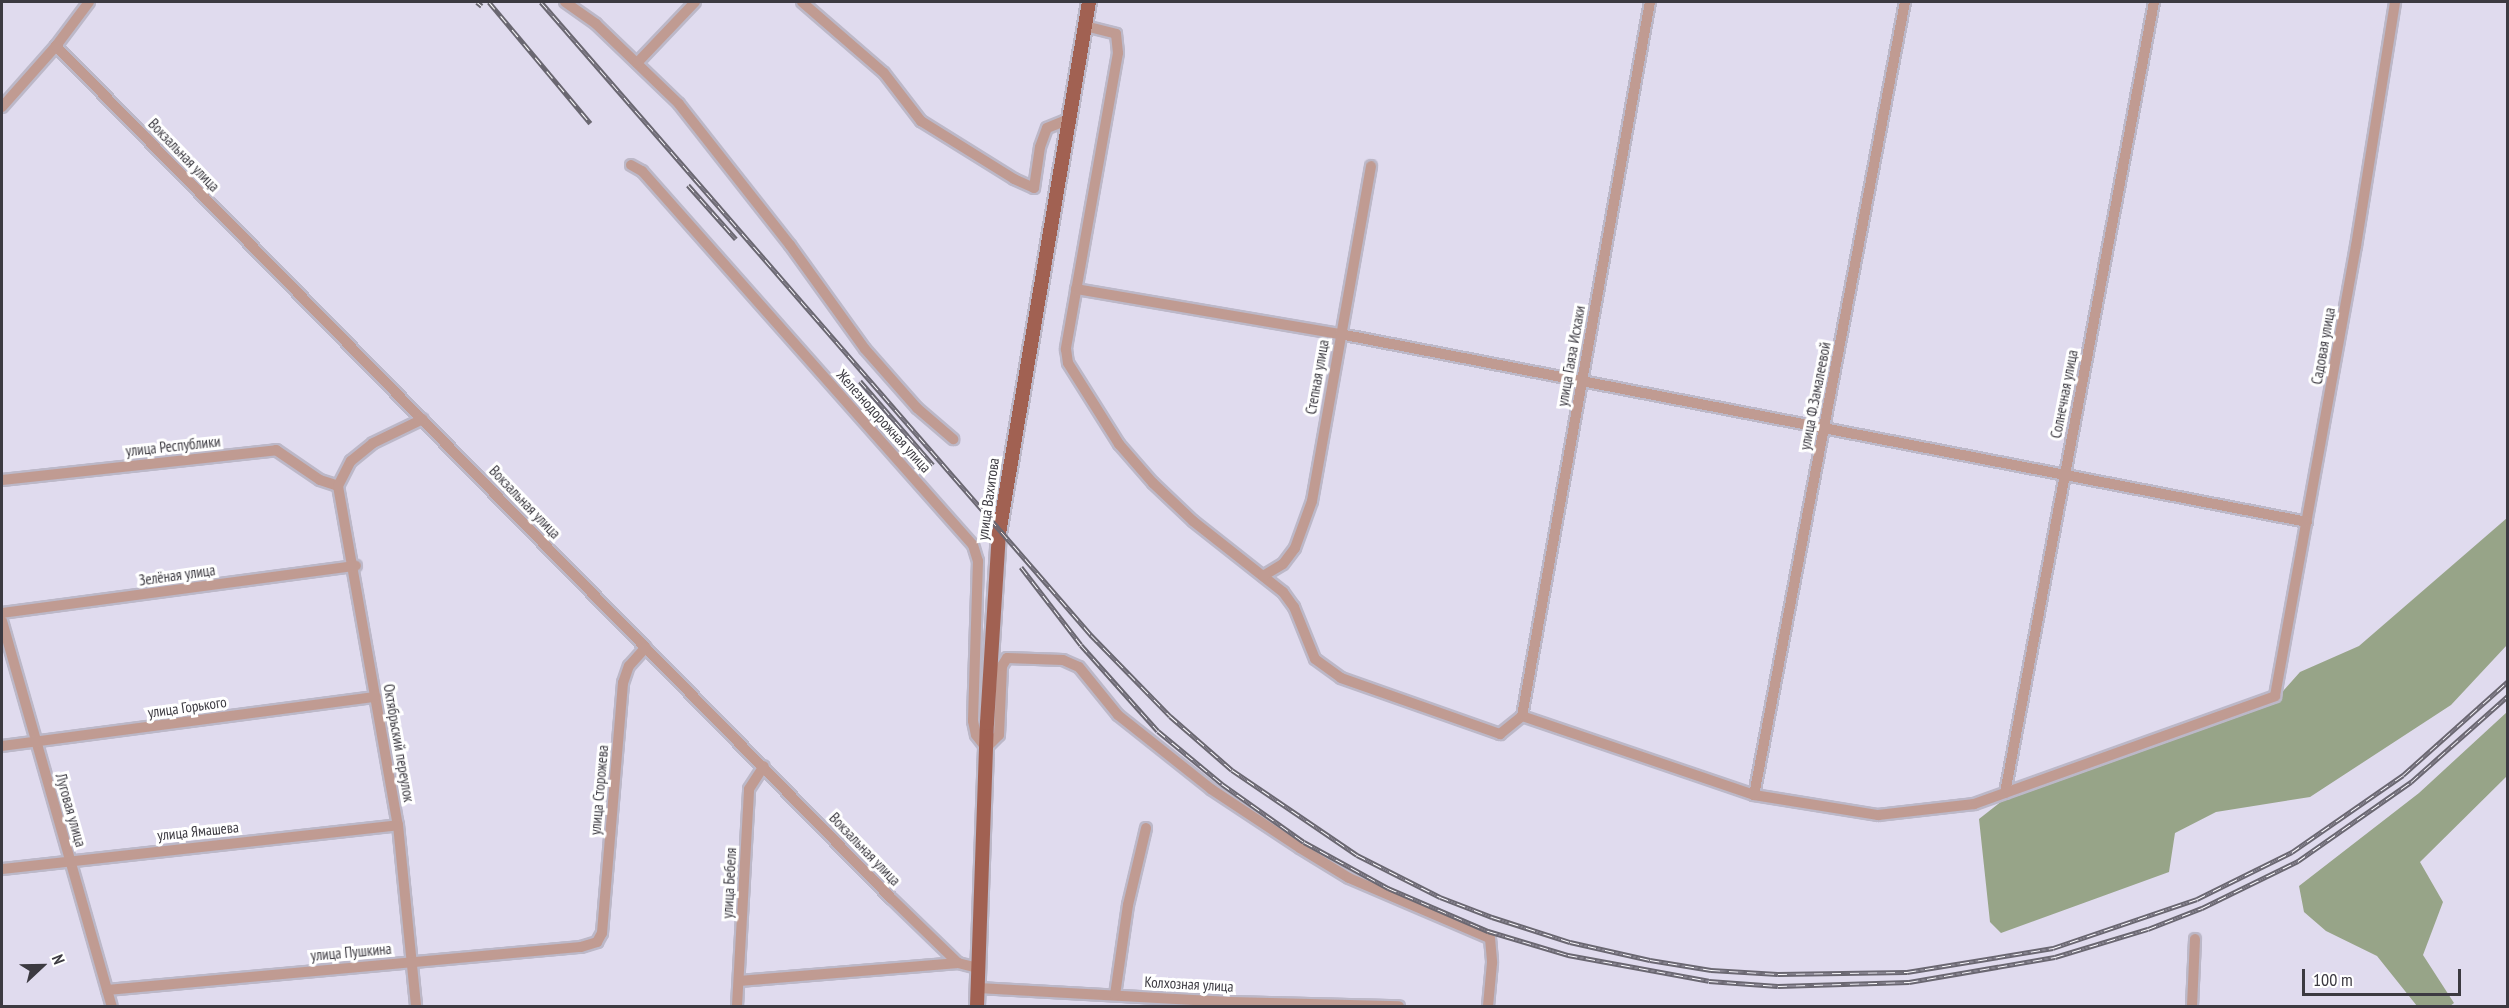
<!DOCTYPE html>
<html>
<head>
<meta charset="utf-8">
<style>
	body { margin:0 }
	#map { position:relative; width:2509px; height:1008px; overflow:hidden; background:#e0dbee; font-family:"PT Sans Narrow",sans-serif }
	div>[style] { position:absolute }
	.forest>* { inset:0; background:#97a488 }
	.roads { filter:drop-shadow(2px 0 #bcb8c8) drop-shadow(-2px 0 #bcb8c8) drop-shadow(0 2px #bcb8c8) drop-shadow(0 -2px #bcb8c8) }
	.minor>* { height:10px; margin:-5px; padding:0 5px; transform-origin:5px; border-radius:5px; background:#c09b92 }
	.major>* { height:14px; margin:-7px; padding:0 7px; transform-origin:7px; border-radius:7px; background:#a16152 }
	.rail>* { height:5px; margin-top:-2.5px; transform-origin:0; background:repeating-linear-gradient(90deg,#fff 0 9px,#6a6771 0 18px); box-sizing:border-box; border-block:2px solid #6a6771 }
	span { translate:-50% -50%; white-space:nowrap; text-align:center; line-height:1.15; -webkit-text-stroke:6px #fff; paint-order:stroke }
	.street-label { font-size:15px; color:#3c3a41 }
	.frame { position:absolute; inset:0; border:3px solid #3c3a41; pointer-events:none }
	.north { position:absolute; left:12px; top:936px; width:60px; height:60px; -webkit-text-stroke:4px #fff; paint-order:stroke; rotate:68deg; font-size:16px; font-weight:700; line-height:24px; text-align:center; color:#3c3a41 }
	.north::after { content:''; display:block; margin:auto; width:21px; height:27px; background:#3c3a41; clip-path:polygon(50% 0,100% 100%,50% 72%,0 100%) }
	.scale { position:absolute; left:2302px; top:969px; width:159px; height:27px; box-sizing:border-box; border:3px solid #3c3a41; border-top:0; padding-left:8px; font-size:18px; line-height:21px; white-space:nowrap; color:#3c3a41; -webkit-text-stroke:4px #fff; paint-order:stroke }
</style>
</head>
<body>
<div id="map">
	<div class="forest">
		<i style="clip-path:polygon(2507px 518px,2507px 645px,2451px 705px,2310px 797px,2216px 812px,2175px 833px,2169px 872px,2001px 933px,1990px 922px,1979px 819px,2007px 797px,2275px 700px,2300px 672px,2359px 646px)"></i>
		<i style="clip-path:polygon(2507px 712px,2507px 776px,2420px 862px,2443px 902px,2423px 955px,2454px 1003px,2450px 1006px,2417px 1006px,2377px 956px,2326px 931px,2304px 912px,2299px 886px,2419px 793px)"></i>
	</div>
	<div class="roads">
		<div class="minor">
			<i style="left:565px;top:2px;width:38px;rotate:35deg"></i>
			<i style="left:596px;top:24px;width:115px;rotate:43.9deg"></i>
			<i style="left:679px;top:104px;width:179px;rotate:51.8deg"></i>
			<i style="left:790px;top:245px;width:128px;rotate:54.2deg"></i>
			<i style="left:865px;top:349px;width:79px;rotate:48.6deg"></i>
			<i style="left:917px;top:408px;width:48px;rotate:40.7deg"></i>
			<i style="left:802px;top:2px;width:108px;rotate:40.9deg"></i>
			<i style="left:884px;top:73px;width:61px;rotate:52.4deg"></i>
			<i style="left:921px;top:121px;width:110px;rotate:31.9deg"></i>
			<i style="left:1014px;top:179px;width:22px;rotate:24deg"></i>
			<i style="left:1034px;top:188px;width:41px;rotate:-81.7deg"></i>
			<i style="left:1040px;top:147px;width:20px;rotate:-70deg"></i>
			<i style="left:1047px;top:128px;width:24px;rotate:-22deg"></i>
			<i style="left:1085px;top:26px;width:32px;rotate:14deg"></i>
			<i style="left:1116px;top:34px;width:19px;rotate:84deg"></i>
			<i style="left:1118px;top:53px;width:301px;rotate:100deg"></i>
			<i style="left:1066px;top:349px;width:14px;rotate:82deg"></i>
			<i style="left:1068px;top:363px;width:96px;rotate:57.8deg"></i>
			<i style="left:1119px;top:444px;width:52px;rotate:48.9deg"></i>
			<i style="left:1153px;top:483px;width:55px;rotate:43.5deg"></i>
			<i style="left:1193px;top:521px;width:115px;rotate:38.3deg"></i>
			<i style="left:1283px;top:592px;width:19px;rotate:54deg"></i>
			<i style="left:1294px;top:607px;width:56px;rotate:68deg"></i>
			<i style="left:1315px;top:659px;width:32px;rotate:36deg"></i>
			<i style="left:1341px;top:678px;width:169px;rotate:19.4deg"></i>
			<i style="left:1500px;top:734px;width:28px;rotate:-39deg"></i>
			<i style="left:1522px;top:716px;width:245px;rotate:18.8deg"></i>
			<i style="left:1754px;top:795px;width:126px;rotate:9.2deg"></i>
			<i style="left:1878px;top:815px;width:97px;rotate:-6.5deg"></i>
			<i style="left:1974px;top:804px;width:320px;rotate:-19.7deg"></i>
			<i style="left:2275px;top:696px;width:457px;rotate:-79.8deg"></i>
			<i style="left:2356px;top:246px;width:247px;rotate:-80.9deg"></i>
			<i style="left:56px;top:46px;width:1194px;rotate:45.58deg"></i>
			<i style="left:892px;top:899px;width:92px;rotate:44.1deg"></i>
			<i style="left:958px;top:963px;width:21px;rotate:14deg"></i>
			<i style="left:637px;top:63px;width:84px;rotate:-46.4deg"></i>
			<i style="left:2px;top:107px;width:81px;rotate:-48.5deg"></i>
			<i style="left:56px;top:46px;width:55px;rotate:-53.1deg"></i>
			<i style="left:631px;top:165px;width:13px;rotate:29deg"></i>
			<i style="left:642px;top:171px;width:499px;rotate:48.5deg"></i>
			<i style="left:973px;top:545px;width:17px;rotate:73deg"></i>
			<i style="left:978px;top:561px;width:160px;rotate:91.8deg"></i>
			<i style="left:973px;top:721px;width:14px;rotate:78deg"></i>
			<i style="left:976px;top:735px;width:16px;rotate:52deg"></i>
			<i style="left:986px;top:748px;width:18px;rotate:-45deg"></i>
			<i style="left:999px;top:735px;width:69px;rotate:-87.5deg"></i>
			<i style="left:1002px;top:666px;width:9px;rotate:-58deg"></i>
			<i style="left:1007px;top:658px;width:56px;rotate:2deg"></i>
			<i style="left:1063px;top:660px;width:17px;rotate:24deg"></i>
			<i style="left:1079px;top:667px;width:62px;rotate:50.9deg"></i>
			<i style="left:1118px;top:715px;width:119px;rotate:38.5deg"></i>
			<i style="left:1211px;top:789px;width:107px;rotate:33.5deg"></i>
			<i style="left:1300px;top:848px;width:57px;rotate:31.5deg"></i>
			<i style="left:1349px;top:878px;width:153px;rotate:23.1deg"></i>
			<i style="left:1490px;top:938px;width:25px;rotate:85deg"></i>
			<i style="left:1492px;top:963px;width:43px;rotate:95.3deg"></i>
			<i style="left:1076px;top:289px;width:268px;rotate:9.7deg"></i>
			<i style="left:1340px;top:334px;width:985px;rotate:11deg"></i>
			<i style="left:2px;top:480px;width:276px;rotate:-6.2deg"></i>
			<i style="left:276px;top:450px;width:53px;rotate:34.3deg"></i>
			<i style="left:320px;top:480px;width:19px;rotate:18deg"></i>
			<i style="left:338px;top:486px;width:344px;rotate:80deg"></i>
			<i style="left:398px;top:825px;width:182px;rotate:84.3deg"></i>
			<i style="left:338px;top:486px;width:28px;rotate:-63deg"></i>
			<i style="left:351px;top:461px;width:28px;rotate:-39deg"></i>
			<i style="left:373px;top:443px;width:55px;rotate:-25.6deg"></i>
			<i style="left:1263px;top:576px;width:23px;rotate:-31deg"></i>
			<i style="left:1283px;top:564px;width:20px;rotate:-53deg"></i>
			<i style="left:1295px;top:548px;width:50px;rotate:-70.1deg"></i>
			<i style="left:1312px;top:501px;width:340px;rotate:-80deg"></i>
			<i style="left:2px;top:613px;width:357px;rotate:-7.6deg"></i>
			<i style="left:2px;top:621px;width:400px;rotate:74.1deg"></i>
			<i style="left:1522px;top:716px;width:725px;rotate:-79.84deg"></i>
			<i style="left:2px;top:746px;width:377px;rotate:-7.5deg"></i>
			<i style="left:2005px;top:793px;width:805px;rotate:-79.33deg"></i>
			<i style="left:1754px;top:795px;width:807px;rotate:-79.22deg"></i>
			<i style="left:2px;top:869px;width:398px;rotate:-6.3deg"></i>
			<i style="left:739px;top:981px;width:220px;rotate:-4.7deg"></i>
			<i style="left:978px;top:988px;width:252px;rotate:3.2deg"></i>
			<i style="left:1230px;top:1002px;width:169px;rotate:1.4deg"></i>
			<i style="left:107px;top:990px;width:476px;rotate:-5.2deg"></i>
			<i style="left:581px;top:947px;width:17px;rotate:-17deg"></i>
			<i style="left:597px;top:942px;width:10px;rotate:-61deg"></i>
			<i style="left:602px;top:933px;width:251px;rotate:-85.2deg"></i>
			<i style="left:623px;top:683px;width:18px;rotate:-71deg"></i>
			<i style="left:629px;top:666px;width:25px;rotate:-48deg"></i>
			<i style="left:1115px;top:995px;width:91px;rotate:-81.8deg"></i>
			<i style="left:1128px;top:905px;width:79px;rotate:-76.8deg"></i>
			<i style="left:737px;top:1006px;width:217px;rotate:-86.8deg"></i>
			<i style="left:749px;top:789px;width:27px;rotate:-57deg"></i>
			<i style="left:2192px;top:1006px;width:67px;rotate:-87.4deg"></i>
		</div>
		<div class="major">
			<i style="left:977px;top:1006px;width:283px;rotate:-88deg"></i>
			<i style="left:987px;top:723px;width:190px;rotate:-86.4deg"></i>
			<i style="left:999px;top:533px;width:539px;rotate:-80.38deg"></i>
		</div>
	</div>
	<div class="rail">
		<i style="left:477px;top:2px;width:6px;rotate:39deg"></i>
		<i style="left:489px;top:2px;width:158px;rotate:50.1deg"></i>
		<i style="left:541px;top:2px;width:839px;rotate:49.01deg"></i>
		<i style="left:1091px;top:635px;width:113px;rotate:45.7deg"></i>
		<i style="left:1170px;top:716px;width:82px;rotate:41.1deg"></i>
		<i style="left:1232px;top:770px;width:151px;rotate:34.2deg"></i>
		<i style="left:1357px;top:855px;width:93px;rotate:26.8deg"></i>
		<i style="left:1440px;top:897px;width:56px;rotate:21deg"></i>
		<i style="left:1492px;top:917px;width:82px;rotate:17.8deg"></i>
		<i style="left:1570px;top:942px;width:82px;rotate:12.7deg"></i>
		<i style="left:1650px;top:960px;width:62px;rotate:9.3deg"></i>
		<i style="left:1711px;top:970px;width:67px;rotate:3.4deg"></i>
		<i style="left:1778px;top:974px;width:129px;rotate:-0.9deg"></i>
		<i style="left:1907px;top:972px;width:148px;rotate:-9.3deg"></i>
		<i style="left:2053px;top:948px;width:152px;rotate:-18.8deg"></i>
		<i style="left:2197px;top:899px;width:106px;rotate:-26.3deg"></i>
		<i style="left:2292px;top:852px;width:135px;rotate:-34.7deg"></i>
		<i style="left:2403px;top:775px;width:141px;rotate:-41.8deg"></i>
		<i style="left:688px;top:185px;width:72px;rotate:48.4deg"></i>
		<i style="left:860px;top:381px;width:111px;rotate:49deg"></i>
		<i style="left:1021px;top:567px;width:98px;rotate:52.4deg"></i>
		<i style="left:1081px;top:645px;width:115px;rotate:48.2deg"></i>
		<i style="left:1158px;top:731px;width:83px;rotate:39.6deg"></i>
		<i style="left:1222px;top:784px;width:100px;rotate:35.3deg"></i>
		<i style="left:1304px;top:842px;width:96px;rotate:28.7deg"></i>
		<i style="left:1388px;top:888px;width:109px;rotate:23.3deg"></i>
		<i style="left:1488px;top:931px;width:84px;rotate:16.7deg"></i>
		<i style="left:1568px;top:955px;width:143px;rotate:10.4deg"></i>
		<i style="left:1709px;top:981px;width:69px;rotate:4.1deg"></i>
		<i style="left:1778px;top:986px;width:131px;rotate:-1.7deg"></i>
		<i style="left:1909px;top:982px;width:148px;rotate:-9.7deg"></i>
		<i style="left:2055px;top:957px;width:97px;rotate:-16.8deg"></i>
		<i style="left:2148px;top:929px;width:58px;rotate:-21.3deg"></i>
		<i style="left:2202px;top:908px;width:107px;rotate:-26.1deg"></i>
		<i style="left:2298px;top:861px;width:138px;rotate:-35deg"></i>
		<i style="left:2411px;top:782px;width:130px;rotate:-41.6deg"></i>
	</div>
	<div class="street-label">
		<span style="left:184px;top:155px;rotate:46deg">Вокзальная улица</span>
		<span style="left:2323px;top:346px;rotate:-80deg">Садовая улица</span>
		<span style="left:1571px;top:356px;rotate:-80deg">улица Гаяза Исхаки</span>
		<span style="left:1317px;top:377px;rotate:-80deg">Степная улица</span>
		<span style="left:2064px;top:394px;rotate:-79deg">Солнечная улица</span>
		<span style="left:1815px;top:396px;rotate:-79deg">улица Ф.Замалеевой</span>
		<span style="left:884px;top:421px;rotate:48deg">Железнодорожная улица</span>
		<span style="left:173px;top:446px;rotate:-6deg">улица Республики</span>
		<span style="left:988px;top:499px;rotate:-82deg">улица Вахитова</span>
		<span style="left:525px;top:502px;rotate:46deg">Вокзальная улица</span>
		<span style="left:177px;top:575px;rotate:-8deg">Зелёная улица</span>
		<span style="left:187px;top:707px;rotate:-8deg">улица Горького</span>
		<span style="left:399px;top:743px;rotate:80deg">Октябрьский переулок</span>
		<span style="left:599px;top:790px;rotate:-85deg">улица Сторожева</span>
		<span style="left:71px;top:810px;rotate:74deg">Луговая улица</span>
		<span style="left:198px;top:831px;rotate:-6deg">улица Ямашева</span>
		<span style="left:865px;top:849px;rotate:46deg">Вокзальная улица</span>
		<span style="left:729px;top:883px;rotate:-87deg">улица Бебеля</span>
		<span style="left:351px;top:952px;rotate:-5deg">улица Пушкина</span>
		<span style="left:1189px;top:984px;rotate:3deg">Колхозная улица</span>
	</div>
	<div class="frame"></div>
	<div class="north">N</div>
	<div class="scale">100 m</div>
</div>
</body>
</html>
